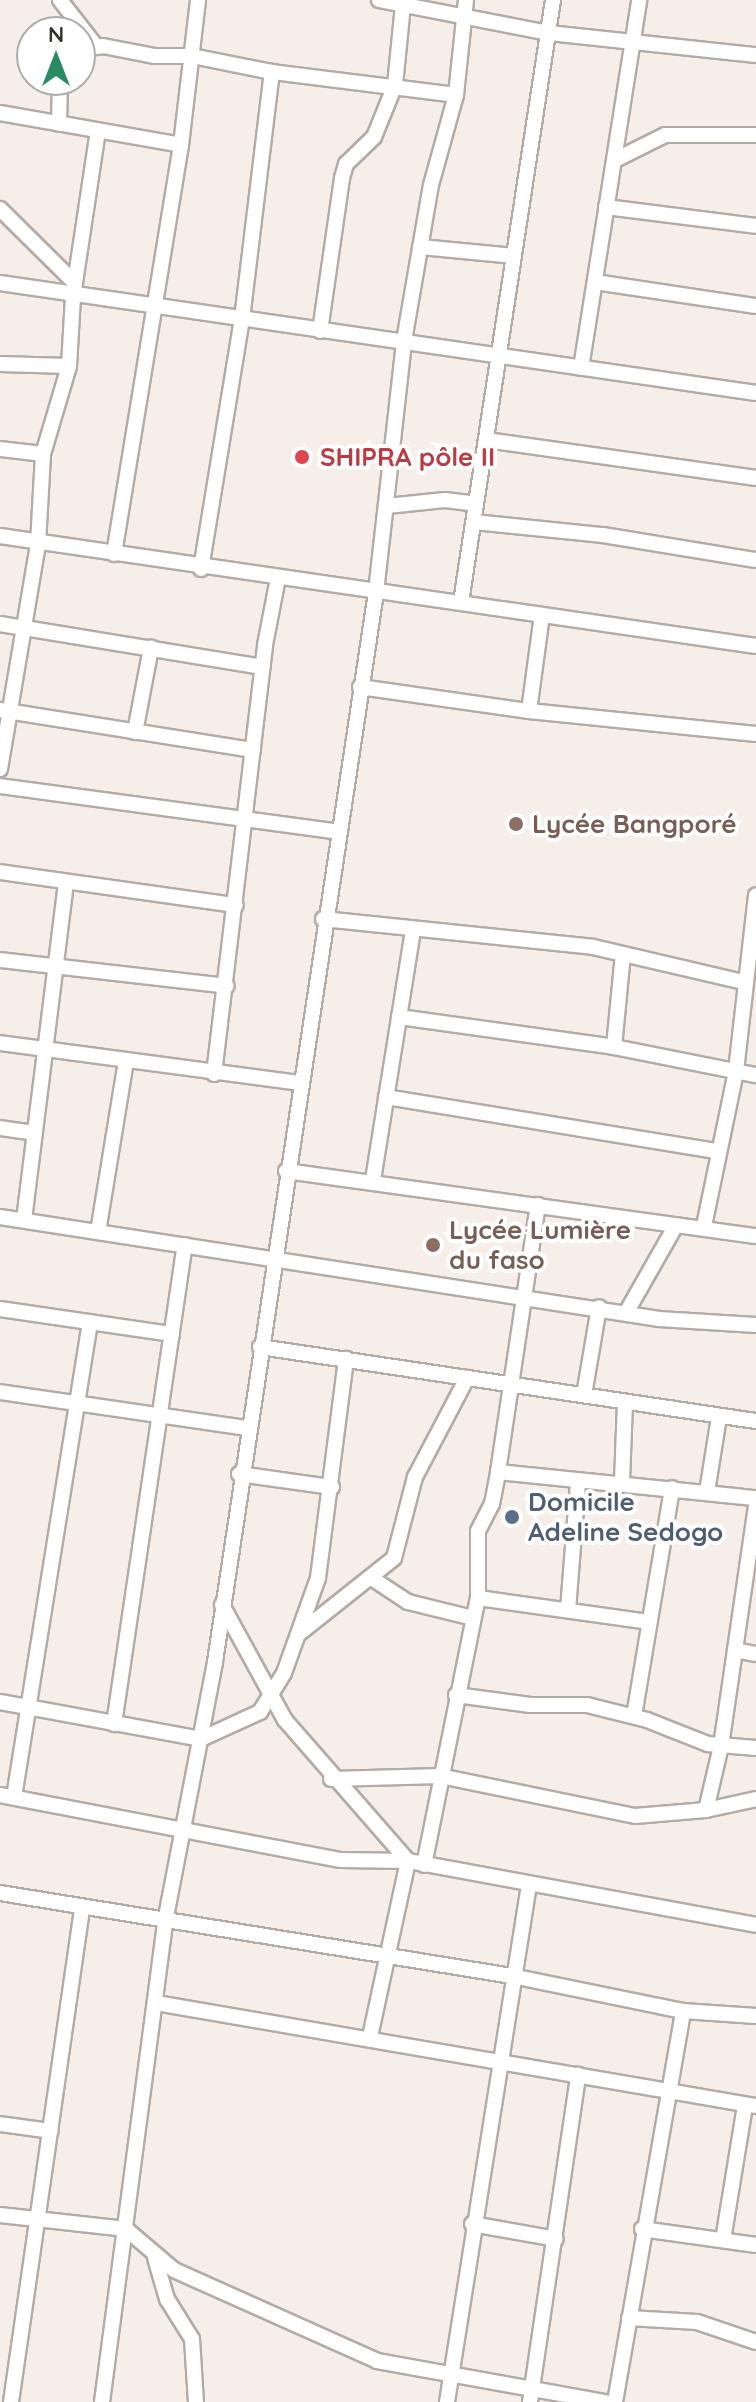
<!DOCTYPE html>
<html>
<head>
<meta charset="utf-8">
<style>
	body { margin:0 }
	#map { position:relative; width:756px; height:2402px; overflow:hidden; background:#f6eee9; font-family:Quicksand,sans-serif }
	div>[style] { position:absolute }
	.roads { filter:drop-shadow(2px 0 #b3aba6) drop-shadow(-2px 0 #b3aba6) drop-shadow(0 2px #b3aba6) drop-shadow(0 -2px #b3aba6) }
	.minor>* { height:14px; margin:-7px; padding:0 7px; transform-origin:7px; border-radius:7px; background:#fff }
	.dots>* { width:22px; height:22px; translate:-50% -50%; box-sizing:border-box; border:4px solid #fff; border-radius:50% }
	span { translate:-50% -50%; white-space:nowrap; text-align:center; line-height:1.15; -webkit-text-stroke:8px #fff; paint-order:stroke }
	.health-label { font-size:26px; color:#be3a42; font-weight:700 }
	.left { translate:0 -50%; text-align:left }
	.education-label { font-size:26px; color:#785e54; font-weight:700 }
	.service-label { font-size:26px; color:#4e5e75; font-weight:700 }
	.north { position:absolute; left:16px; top:16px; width:80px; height:80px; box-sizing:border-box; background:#fff; border:2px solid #adacab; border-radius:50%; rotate:0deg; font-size:22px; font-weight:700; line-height:32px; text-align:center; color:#322f2d }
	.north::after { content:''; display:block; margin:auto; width:28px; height:36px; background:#288b64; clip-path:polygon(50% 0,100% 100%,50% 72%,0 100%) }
</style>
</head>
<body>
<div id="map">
	<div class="roads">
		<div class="minor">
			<i style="left:60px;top:0;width:58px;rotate:52deg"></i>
			<i style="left:379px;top:0;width:173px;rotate:11deg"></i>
			<i style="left:549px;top:33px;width:208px;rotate:6.1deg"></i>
			<i style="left:80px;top:49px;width:23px;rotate:-7deg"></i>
			<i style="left:103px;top:46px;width:53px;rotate:10.9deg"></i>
			<i style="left:155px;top:56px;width:37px"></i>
			<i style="left:192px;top:56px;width:82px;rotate:11.3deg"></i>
			<i style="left:272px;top:72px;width:185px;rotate:7.1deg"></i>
			<i style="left:0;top:113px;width:184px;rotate:10deg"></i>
			<i style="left:59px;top:124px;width:44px;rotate:-88.7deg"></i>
			<i style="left:615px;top:160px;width:56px;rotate:-26.6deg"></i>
			<i style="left:665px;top:135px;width:91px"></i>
			<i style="left:606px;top:207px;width:151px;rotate:7.2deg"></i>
			<i style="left:0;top:209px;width:105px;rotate:44.6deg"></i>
			<i style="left:420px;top:247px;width:93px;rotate:5.5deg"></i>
			<i style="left:595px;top:282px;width:163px;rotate:8.5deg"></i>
			<i style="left:0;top:283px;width:764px;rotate:8.28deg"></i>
			<i style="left:320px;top:331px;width:155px;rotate:-81.8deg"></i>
			<i style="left:342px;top:178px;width:15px;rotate:-74deg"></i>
			<i style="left:346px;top:164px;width:39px;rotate:-44deg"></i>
			<i style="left:374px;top:137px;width:56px;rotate:-68deg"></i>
			<i style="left:395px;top:85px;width:80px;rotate:-84.3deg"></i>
			<i style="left:0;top:364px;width:69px;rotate:1.7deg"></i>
			<i style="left:581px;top:368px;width:373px;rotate:-81deg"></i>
			<i style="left:486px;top:440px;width:273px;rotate:8deg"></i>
			<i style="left:0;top:449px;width:43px;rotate:6.6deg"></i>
			<i style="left:387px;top:506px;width:58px;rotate:-5.9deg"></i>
			<i style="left:445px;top:500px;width:31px;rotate:7deg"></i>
			<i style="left:474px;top:522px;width:130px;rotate:5.8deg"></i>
			<i style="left:603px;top:535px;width:155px;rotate:9.3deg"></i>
			<i style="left:0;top:536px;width:764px;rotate:8.28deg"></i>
			<i style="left:114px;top:554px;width:414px;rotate:-80.7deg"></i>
			<i style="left:181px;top:145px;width:146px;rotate:-83.3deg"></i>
			<i style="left:201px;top:569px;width:253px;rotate:-80.7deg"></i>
			<i style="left:242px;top:319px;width:249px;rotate:-83.1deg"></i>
			<i style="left:461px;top:602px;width:609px;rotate:-81.31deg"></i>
			<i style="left:0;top:624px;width:266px;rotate:9.3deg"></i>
			<i style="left:360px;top:687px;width:171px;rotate:8.1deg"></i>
			<i style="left:529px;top:711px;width:228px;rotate:5.8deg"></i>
			<i style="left:0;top:710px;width:256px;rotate:9deg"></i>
			<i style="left:529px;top:711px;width:97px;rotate:-82.3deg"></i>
			<i style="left:135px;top:732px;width:86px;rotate:-79.2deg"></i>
			<i style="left:0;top:769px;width:228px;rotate:-80.4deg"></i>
			<i style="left:38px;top:544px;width:90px;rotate:-86.8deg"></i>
			<i style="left:43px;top:454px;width:92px;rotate:-73.5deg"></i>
			<i style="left:69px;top:366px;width:70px;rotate:-86.7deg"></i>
			<i style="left:73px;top:296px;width:167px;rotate:-81.4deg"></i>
			<i style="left:0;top:786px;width:342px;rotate:7.7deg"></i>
			<i style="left:0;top:872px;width:238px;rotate:8deg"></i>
			<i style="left:323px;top:919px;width:271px;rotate:5.9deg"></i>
			<i style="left:593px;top:947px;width:154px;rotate:13.1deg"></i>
			<i style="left:0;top:960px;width:228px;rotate:6.5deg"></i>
			<i style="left:399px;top:1017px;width:217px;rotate:7.9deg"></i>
			<i style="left:614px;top:1047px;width:145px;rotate:11.2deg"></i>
			<i style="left:0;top:1043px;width:302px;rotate:7.6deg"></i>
			<i style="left:614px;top:1047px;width:93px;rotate:-84.5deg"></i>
			<i style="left:214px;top:1074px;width:432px;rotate:-83.2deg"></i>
			<i style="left:265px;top:645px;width:68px;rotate:-79deg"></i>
			<i style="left:386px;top:1097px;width:335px;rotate:9.3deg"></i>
			<i style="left:0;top:1128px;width:35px;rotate:8deg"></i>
			<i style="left:286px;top:1171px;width:474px;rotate:7.9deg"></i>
			<i style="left:373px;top:1180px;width:254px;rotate:-80.9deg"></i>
			<i style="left:0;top:1217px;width:667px;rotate:8.8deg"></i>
			<i style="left:659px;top:1319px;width:97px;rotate:3.5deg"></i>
			<i style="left:24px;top:1220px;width:340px;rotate:-82.9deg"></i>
			<i style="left:704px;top:1226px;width:158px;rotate:-78.3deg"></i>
			<i style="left:736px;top:1071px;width:177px;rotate:-83.5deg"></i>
			<i style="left:98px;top:1232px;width:173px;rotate:-80.7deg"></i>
			<i style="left:0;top:1309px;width:174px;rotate:8.3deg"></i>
			<i style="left:626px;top:1313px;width:101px;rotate:-60.4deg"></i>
			<i style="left:260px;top:1347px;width:501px;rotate:8.49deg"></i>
			<i style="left:0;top:1392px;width:250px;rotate:8.3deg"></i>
			<i style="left:584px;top:1395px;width:89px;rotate:-80.3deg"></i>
			<i style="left:498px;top:1472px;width:259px;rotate:5.8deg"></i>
			<i style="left:239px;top:1474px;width:94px;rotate:8deg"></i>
			<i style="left:622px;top:1481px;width:79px;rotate:-87.8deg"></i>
			<i style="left:707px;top:1492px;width:76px;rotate:-80.9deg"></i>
			<i style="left:373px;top:1579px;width:42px;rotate:33.3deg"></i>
			<i style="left:408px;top:1602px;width:67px;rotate:13.8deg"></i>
			<i style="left:478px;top:1598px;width:172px;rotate:8deg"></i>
			<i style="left:222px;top:1605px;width:131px;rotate:61.3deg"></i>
			<i style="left:285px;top:1720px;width:187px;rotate:48.9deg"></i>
			<i style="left:408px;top:1861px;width:180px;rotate:102.2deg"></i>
			<i style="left:568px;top:1610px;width:128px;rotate:-85.5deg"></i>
			<i style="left:301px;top:1632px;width:119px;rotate:-38.5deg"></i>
			<i style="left:394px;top:1558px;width:84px;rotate:-75.5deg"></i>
			<i style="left:415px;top:1477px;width:112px;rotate:-62.3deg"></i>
			<i style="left:735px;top:1650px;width:21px;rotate:11deg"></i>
			<i style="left:456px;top:1695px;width:75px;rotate:7.7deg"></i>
			<i style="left:530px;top:1705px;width:57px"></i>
			<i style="left:587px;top:1705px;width:62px;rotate:14deg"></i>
			<i style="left:647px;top:1720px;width:66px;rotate:21.5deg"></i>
			<i style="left:708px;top:1744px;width:48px;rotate:4.8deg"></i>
			<i style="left:0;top:1702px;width:204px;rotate:10.4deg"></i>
			<i style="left:201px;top:1739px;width:65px;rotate:-24.6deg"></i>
			<i style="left:260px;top:1712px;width:46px;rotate:-58.4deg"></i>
			<i style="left:284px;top:1673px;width:101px;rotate:-70.3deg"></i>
			<i style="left:318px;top:1578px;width:221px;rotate:-82.7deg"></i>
			<i style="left:634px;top:1716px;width:231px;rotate:-80.5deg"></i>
			<i style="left:114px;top:1724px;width:484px;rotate:-81.6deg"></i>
			<i style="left:331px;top:1779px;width:109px;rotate:-1.6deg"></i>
			<i style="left:440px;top:1776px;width:199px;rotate:11.6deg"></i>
			<i style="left:635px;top:1816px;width:71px;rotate:-4.8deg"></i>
			<i style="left:706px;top:1810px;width:51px;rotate:-12.4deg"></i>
			<i style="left:0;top:1795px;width:347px;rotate:10.8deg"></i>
			<i style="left:341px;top:1860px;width:67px;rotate:0.9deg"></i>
			<i style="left:408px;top:1861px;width:354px;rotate:10.4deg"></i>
			<i style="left:14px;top:1797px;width:481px;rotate:-80.9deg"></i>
			<i style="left:706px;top:1810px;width:66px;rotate:-76.8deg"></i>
			<i style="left:721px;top:1746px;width:244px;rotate:-81.7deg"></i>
			<i style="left:424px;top:1865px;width:272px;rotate:-78.6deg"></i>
			<i style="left:478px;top:1598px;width:67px;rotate:-90deg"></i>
			<i style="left:478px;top:1531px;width:30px;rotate:-63deg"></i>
			<i style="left:492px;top:1504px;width:33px;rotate:-79deg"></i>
			<i style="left:498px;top:1472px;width:270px;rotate:-81.5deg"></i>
			<i style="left:0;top:1893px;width:519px;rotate:9.21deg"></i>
			<i style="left:512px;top:1976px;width:175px;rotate:11.6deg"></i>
			<i style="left:683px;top:2011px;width:73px;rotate:3.9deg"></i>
			<i style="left:156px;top:2003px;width:609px;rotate:9.74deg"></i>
			<i style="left:0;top:2124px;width:51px;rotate:7.8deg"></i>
			<i style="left:0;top:2215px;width:127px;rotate:6.3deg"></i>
			<i style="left:126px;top:2229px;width:63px;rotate:40.5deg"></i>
			<i style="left:174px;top:2270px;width:222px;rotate:24.1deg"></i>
			<i style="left:377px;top:2361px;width:232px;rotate:10.2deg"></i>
			<i style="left:472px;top:2224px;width:85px;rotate:10.1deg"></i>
			<i style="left:642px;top:2229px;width:115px;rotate:8deg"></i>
			<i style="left:723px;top:2240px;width:137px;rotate:-80.7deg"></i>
			<i style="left:155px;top:2258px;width:43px;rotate:73.7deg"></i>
			<i style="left:167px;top:2299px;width:47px;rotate:58deg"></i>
			<i style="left:192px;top:2339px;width:63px;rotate:86.4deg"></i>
			<i style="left:629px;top:2318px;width:68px;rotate:3.4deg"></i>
			<i style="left:697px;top:2322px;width:62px;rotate:18.7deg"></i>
			<i style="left:11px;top:2402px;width:498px;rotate:-81.8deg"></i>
			<i style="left:102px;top:2402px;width:484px;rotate:-82.5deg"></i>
			<i style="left:165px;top:1922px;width:265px;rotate:-79.1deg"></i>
			<i style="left:215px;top:1662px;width:1082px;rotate:-81.44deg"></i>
			<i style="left:376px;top:592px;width:253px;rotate:-83.6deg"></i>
			<i style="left:404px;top:341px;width:158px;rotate:-80.2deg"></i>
			<i style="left:431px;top:185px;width:93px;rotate:-74.5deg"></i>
			<i style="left:456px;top:95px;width:96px;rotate:-84deg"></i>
			<i style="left:447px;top:2402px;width:523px;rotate:-80.99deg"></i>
			<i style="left:530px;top:2402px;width:331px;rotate:-81.6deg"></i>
			<i style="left:615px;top:2402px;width:397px;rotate:-80.1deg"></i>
		</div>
	</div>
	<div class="dots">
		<i style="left:302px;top:457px;background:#e0444e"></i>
		<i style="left:516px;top:824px;background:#8d6e63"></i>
		<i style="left:433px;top:1245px;background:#8d6e63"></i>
		<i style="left:512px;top:1517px;background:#5c6f8a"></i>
	</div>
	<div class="health-label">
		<span class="left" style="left:320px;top:457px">SHIPRA pôle II</span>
	</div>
	<div class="education-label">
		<span class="left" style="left:532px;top:824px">Lycée Bangporé</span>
		<span class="left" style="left:449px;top:1245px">Lycée Lumière<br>du faso</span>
	</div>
	<div class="service-label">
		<span class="left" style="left:528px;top:1517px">Domicile<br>Adeline Sedogo</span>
	</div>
	<div class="north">N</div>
</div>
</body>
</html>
